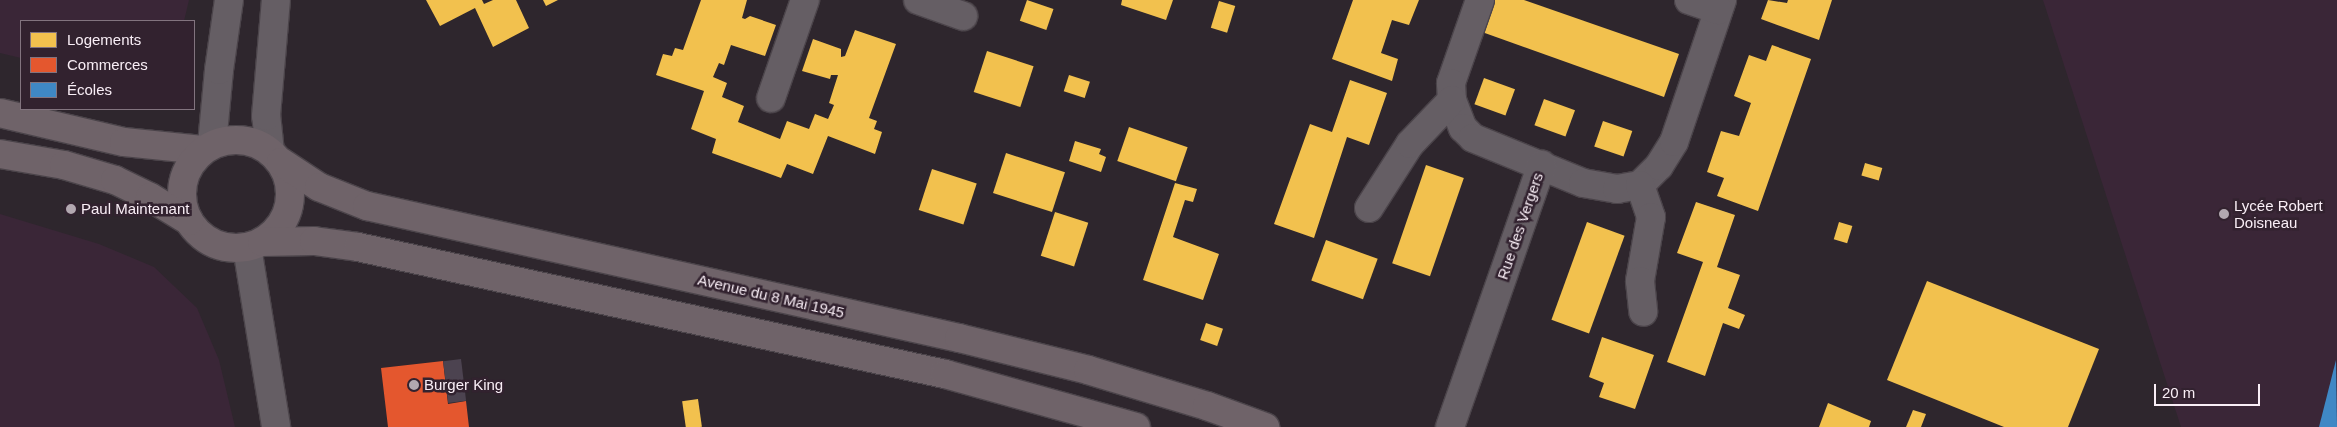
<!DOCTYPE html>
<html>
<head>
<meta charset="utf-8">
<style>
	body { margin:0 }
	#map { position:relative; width:2337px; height:427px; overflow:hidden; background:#2e262d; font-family:Arial,sans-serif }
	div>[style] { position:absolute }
	.built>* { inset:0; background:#3a2637 }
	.homes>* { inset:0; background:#f2c14e; transform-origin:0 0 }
	.shops>* { inset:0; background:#e4572e }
	.schools>* { inset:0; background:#3f88c5 }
	.building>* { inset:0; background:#4c4350; transform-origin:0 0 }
	.roads { filter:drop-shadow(1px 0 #4b444a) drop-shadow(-1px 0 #4b444a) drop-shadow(0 1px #4b444a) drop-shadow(0 -1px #4b444a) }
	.minor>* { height:28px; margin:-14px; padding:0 14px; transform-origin:14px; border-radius:14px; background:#655e64 }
	.major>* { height:28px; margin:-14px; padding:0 14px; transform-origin:14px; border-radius:14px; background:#6f6369 }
	.major>.ring { margin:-14px; padding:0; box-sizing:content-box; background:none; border:28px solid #6f6369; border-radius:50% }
	.dots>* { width:14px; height:14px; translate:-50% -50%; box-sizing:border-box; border:2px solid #32222f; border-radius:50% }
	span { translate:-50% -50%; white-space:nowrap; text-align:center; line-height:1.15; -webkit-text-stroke:5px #32222f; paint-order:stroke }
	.poi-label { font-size:15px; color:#f9eef6 }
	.left { translate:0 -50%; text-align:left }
	.street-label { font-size:15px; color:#f9eef6 }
	.legend { position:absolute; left:20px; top:20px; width:175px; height:90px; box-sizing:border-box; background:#32222f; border:1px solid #82747f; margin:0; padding:6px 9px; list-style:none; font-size:15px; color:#f9eef6 }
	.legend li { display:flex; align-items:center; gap:10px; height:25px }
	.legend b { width:25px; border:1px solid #82747f }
	.scale { position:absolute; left:2154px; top:384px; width:106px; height:22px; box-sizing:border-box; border:2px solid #f9eef6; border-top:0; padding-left:6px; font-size:15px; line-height:18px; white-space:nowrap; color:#f9eef6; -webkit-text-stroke:4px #32222f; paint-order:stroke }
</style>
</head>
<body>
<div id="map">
	<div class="built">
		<i style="clip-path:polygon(0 0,189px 0,184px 21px,21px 21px,21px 58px,0 53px)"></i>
		<i style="clip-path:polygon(2043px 0,2337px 0,2337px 427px,2181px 427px)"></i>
		<i style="clip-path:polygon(0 214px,99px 244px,154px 267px,197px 308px,219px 360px,235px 427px,0 427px)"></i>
	</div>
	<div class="homes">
		<i style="clip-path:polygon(426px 0,482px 0,484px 4px,493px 0,516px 0,529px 28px,493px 47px,475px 8px,440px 26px)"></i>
		<i style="clip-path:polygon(543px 0,558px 0,546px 6px)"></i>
		<i style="clip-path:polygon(701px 0,747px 0,742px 18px,745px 19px,750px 16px,776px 25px,765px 56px,731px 45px,724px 65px,719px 63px,713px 77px,727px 83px,722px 97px,744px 106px,738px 122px,780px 139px,787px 121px,809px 129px,815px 114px,828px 119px,834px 105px,829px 103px,838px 75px,831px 75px,830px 79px,802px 71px,813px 39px,841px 49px,841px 57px,845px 56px,855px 30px,896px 44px,869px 118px,877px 121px,874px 129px,882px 132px,875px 154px,828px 136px,813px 174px,787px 164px,781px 178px,712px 153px,716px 139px,691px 129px,704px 91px,656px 75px,663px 54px,672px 56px,675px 48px,683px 50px)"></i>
		<i style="left:1027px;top:0;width:28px;height:22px;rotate:19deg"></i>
		<i style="clip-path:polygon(1122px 0,1173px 0,1166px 20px,1121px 5px)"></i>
		<i style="clip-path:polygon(1353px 0,1419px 0,1409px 25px,1392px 20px,1381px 53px,1398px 59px,1392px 81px,1332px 59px)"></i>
		<i style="clip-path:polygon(1494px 0,1524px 0,1679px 54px,1664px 97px,1482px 32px)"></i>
		<i style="clip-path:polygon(1768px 0,1787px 3px,1788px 0,1832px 0,1819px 40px,1761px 19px)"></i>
		<i style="left:1219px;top:1px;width:17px;height:28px;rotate:17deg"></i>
		<i style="clip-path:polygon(1772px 45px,1811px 59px,1758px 211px,1717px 196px,1724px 178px,1707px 172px,1721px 131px,1739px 136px,1751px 103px,1734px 96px,1749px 55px,1766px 61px)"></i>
		<i style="left:987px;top:51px;width:49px;height:43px;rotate:18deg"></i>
		<i style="left:1069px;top:75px;width:22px;height:17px;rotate:18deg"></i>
		<i style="left:1484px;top:78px;width:33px;height:28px;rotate:20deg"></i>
		<i style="clip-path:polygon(1350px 80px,1387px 93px,1369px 145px,1347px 137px,1314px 238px,1274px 224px,1310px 124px,1332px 132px)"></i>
		<i style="left:1544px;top:99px;width:33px;height:28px;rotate:20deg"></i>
		<i style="left:1603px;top:121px;width:31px;height:27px;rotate:19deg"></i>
		<i style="left:1129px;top:127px;width:62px;height:36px;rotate:19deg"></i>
		<i style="clip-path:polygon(1075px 141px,1101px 149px,1099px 154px,1106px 157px,1101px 172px,1069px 161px)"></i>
		<i style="left:1006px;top:153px;width:62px;height:42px;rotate:18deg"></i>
		<i style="left:1865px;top:163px;width:18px;height:13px;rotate:16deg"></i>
		<i style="left:1426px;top:165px;width:40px;height:104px;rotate:19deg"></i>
		<i style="left:932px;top:169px;width:47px;height:43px;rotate:18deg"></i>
		<i style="clip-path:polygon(1175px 183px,1197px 189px,1193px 202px,1185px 200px,1173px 237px,1219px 254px,1203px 300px,1143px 280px)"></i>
		<i style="clip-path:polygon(1696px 202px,1735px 215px,1717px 267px,1740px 275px,1728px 308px,1745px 315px,1739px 329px,1723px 323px,1705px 376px,1667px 362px,1703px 262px,1677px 253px)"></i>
		<i style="left:1055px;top:212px;width:35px;height:46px;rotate:18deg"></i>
		<i style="left:1587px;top:222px;width:40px;height:104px;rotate:20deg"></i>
		<i style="left:1839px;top:222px;width:14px;height:18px;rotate:17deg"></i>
		<i style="left:1326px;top:240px;width:55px;height:43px;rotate:20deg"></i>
		<i style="clip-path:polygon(1927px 281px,2099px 349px,2068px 427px,2004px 427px,1887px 380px)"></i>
		<i style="left:1206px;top:323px;width:18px;height:18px;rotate:19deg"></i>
		<i style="clip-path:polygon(1602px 337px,1654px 355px,1635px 409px,1599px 397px,1604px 383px,1589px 377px)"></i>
		<i style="left:698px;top:399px;width:28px;height:16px;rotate:82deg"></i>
		<i style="clip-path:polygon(1828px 403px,1871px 421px,1869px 427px,1819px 427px)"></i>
		<i style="clip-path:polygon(1913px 410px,1926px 414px,1921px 427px,1906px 427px)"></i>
	</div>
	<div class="shops">
		<i style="clip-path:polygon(443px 361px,448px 404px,466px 401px,469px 427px,388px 427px,381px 368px)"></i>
	</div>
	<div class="schools">
		<i style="clip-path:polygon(2336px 360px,2337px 427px,2319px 427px)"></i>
	</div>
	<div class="building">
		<i style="left:461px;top:359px;width:42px;height:18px;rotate:83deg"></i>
	</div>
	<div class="roads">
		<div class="minor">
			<i style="left:918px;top:0;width:48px;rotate:19.6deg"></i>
			<i style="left:1480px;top:0;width:88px;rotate:109.3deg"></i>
			<i style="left:1451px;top:83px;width:17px;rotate:87deg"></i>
			<i style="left:1452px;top:100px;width:30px;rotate:69deg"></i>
			<i style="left:1463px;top:128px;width:14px;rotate:45deg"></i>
			<i style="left:1473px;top:138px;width:119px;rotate:22.2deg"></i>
			<i style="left:1583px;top:183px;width:35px;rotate:10deg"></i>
			<i style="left:1617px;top:189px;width:23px;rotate:-10deg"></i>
			<i style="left:1640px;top:185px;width:27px;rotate:-45deg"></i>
			<i style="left:1659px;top:166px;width:28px;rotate:-58deg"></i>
			<i style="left:1674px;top:142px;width:150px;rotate:-71.3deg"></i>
			<i style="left:1689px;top:0;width:31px;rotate:19deg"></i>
			<i style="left:771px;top:98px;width:104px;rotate:-70.9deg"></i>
			<i style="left:212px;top:144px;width:74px;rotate:-84.6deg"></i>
			<i style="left:219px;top:70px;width:71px;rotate:-81.9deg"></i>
			<i style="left:270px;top:152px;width:36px;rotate:-96deg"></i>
			<i style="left:266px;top:116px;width:116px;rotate:-85.1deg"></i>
			<i style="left:1640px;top:185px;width:34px;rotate:71deg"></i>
			<i style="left:1651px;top:217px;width:65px;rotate:99.8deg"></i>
			<i style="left:1640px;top:281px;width:31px;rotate:84deg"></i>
			<i style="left:1369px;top:208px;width:76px;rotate:-57.4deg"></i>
			<i style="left:1410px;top:144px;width:61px;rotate:-46.3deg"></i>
			<i style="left:247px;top:247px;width:182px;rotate:80.8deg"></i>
			<i style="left:1450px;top:427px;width:278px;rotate:-70.7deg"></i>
		</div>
		<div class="major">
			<i style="left:0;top:113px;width:127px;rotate:13.2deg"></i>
			<i style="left:124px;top:142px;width:79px;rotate:5.8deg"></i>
			<i class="ring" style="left:182px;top:140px;width:80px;height:80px"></i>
			<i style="left:0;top:154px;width:65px;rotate:9.8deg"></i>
			<i style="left:64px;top:165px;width:53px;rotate:16.4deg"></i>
			<i style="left:115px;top:180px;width:39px;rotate:26deg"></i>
			<i style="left:150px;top:197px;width:46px;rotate:31.6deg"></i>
			<i style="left:281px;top:162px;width:45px;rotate:33.3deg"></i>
			<i style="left:319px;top:187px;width:52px;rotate:21.6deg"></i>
			<i style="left:367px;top:206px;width:607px;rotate:12.57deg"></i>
			<i style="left:959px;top:338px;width:133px;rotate:13.9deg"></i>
			<i style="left:1088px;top:370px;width:124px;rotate:16.8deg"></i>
			<i style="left:1207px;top:406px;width:62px;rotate:19.9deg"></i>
			<i style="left:262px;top:242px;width:52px;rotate:-1.1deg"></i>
			<i style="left:314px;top:241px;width:44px;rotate:7.8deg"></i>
			<i style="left:358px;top:247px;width:601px;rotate:12.21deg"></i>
			<i style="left:945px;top:374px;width:198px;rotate:15.5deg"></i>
		</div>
	</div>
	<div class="dots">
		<i style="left:71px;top:209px;background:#b2a8b0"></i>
		<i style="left:2224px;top:214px;background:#b2a8b0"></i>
		<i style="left:414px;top:385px;background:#b2a8b0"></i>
	</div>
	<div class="poi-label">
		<span class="left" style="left:2234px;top:214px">Lycée Robert<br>Doisneau</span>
		<span class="left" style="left:81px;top:209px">Paul Maintenant</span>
		<span class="left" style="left:424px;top:385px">Burger King</span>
	</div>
	<div class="street-label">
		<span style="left:1520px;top:226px;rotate:-71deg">Rue des Vergers</span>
		<span style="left:771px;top:296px;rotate:13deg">Avenue du 8 Mai 1945</span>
	</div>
	<ul class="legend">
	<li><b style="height:14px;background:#f2c14e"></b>Logements</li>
	<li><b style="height:14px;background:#e4572e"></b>Commerces</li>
	<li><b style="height:14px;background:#3f88c5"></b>Écoles</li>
	</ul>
	<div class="scale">20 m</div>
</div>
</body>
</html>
